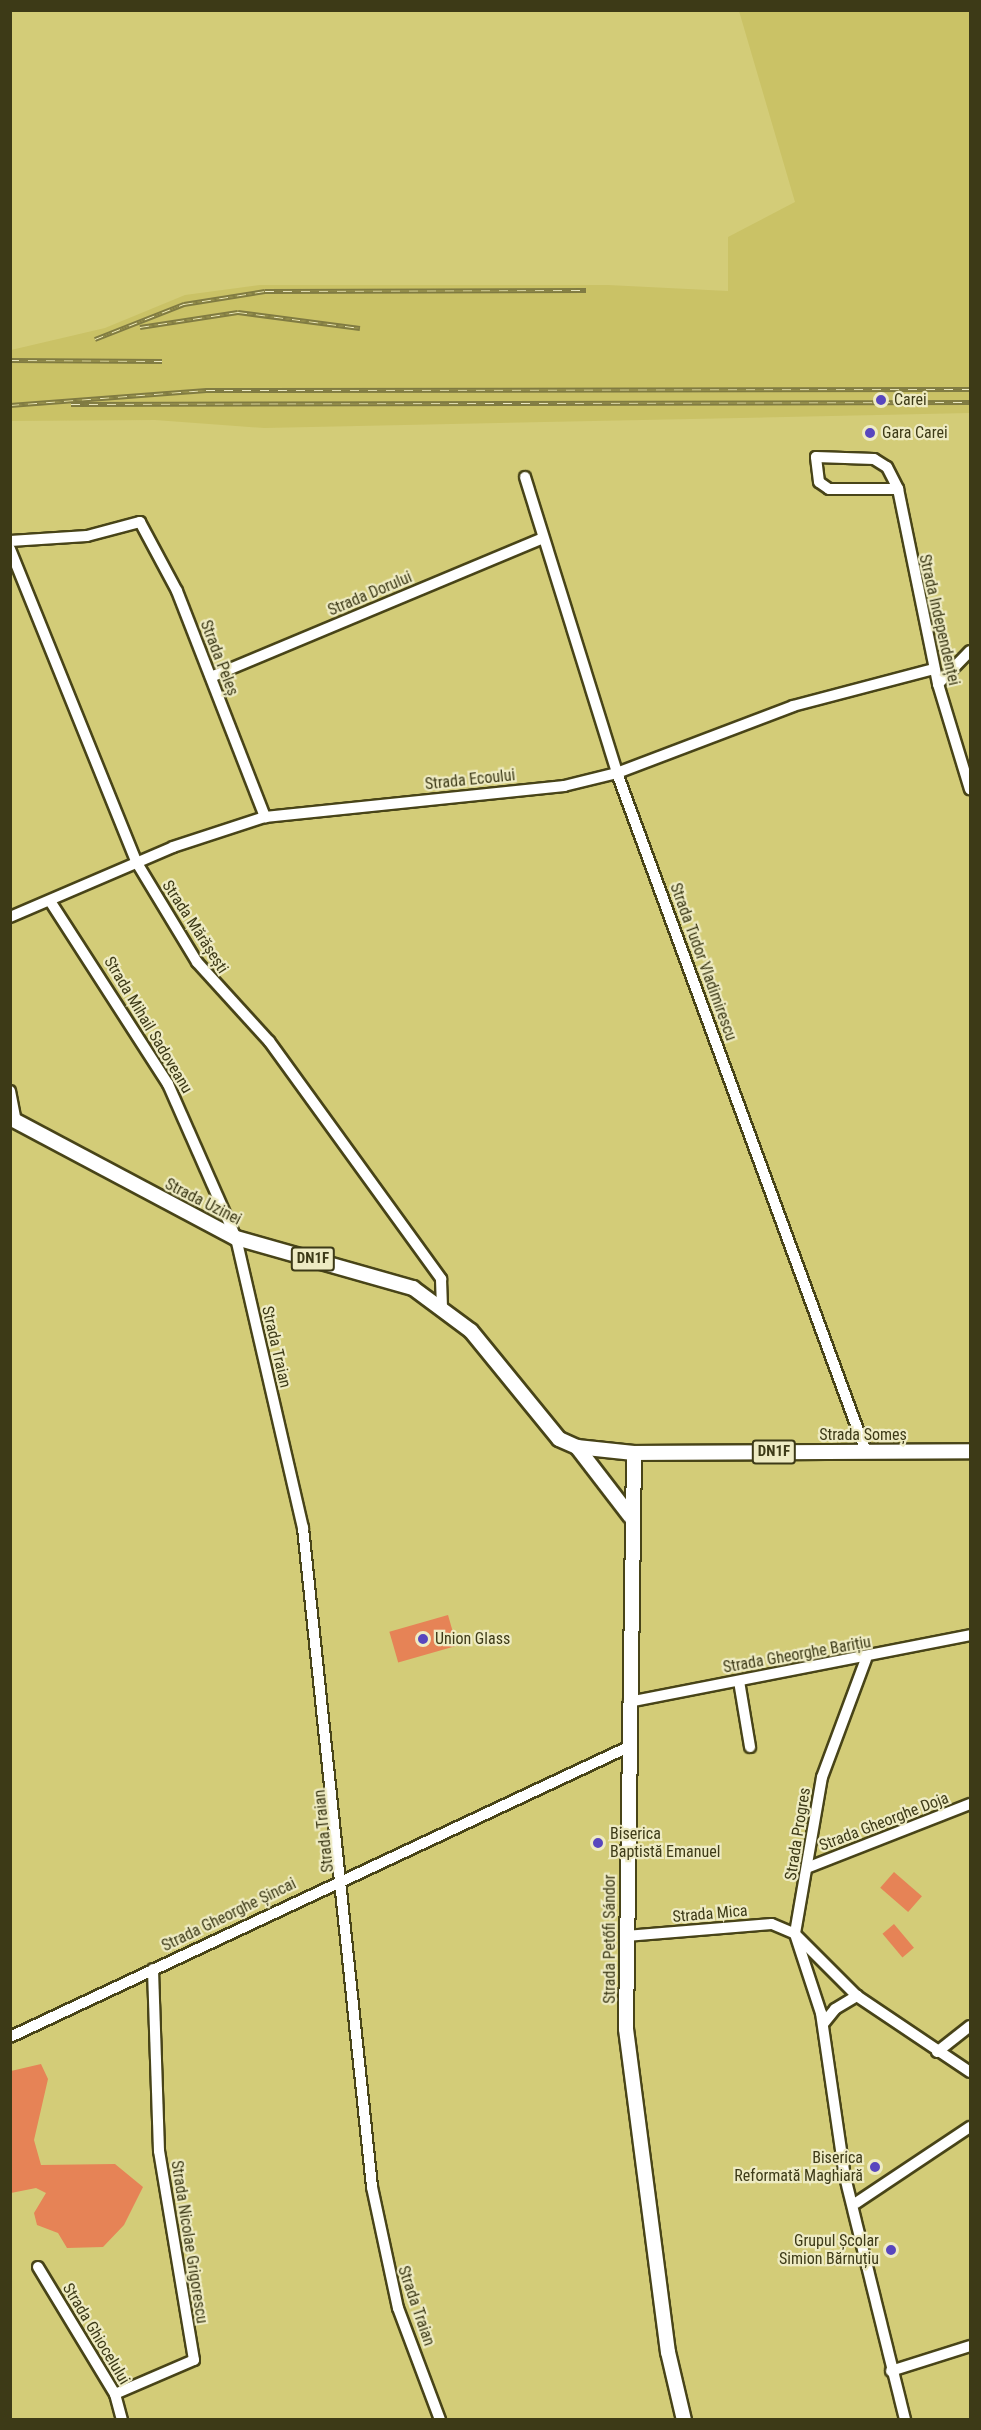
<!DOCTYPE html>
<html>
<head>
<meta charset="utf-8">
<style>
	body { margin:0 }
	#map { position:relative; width:981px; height:2430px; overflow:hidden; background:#d3cc78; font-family:"Roboto Condensed",sans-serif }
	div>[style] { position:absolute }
	.built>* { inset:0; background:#cac266 }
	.green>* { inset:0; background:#e68356; transform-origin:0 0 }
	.roads { filter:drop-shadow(2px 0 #484418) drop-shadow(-2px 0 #484418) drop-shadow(0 2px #484418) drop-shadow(0 -2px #484418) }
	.minor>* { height:10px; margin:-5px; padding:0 5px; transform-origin:5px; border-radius:5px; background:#fff }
	.major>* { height:14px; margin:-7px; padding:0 7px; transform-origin:7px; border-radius:7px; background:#fff }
	.rail>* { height:5px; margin-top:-2.5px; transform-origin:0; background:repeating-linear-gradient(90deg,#eeebc3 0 9px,#807b42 0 18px); box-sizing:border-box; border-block:2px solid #807b42 }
	.dots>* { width:16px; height:16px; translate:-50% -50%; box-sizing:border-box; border:3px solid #eeebc3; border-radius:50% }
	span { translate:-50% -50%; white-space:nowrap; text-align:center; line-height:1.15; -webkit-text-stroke:4.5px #eeebc3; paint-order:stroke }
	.shield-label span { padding:2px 4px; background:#eeebc3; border:2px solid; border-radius:4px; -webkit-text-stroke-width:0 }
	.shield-label { font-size:15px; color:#3d3a17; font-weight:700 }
	.poi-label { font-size:16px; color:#3d3a17 }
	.left { translate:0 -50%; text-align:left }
	.right { translate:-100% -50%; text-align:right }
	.street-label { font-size:16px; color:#3d3a17 }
	.frame { position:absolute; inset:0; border:12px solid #3d3a17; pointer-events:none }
</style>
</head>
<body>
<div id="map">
	<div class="built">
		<i style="clip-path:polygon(739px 11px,970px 11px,970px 413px,264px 428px,155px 420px,11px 421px,11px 350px,105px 328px,185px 295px,260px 285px,608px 285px,728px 291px,728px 237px,795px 202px)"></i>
	</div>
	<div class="green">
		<i style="left:448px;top:1615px;width:32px;height:61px;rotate:74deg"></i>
		<i style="left:894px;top:1872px;width:37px;height:21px;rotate:41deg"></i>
		<i style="left:894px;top:1924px;width:31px;height:15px;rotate:50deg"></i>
		<i style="clip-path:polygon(41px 2064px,48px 2079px,34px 2140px,41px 2165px,115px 2164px,143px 2187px,124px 2225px,103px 2247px,67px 2248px,58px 2233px,37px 2225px,34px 2213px,46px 2193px,36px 2188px,11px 2193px,11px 2071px)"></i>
	</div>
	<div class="roads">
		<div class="minor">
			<i style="left:525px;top:477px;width:310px;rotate:72.7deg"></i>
			<i style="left:617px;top:773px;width:723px;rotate:69.86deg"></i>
			<i style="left:898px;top:489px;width:69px;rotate:180deg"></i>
			<i style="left:829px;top:489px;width:12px;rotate:-145deg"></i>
			<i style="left:819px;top:482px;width:25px;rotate:-97deg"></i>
			<i style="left:816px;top:457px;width:58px;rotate:2deg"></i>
			<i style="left:874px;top:459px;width:15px;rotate:32deg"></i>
			<i style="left:887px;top:467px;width:25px;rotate:63deg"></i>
			<i style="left:898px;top:489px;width:199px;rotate:78.4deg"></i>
			<i style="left:938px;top:684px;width:110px;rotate:73.1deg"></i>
			<i style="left:10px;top:541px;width:77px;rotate:-3.7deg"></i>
			<i style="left:87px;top:536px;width:55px;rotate:-14.8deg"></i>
			<i style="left:140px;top:522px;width:78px;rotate:61.8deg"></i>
			<i style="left:177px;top:591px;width:243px;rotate:68.7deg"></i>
			<i style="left:10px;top:549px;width:339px;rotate:68deg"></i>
			<i style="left:137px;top:863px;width:116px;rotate:58.8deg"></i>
			<i style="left:197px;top:962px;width:107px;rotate:47.7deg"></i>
			<i style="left:269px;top:1041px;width:294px;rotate:54.1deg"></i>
			<i style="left:441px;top:1279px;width:28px;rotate:88deg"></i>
			<i style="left:211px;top:677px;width:358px;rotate:-22.7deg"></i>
			<i style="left:938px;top:684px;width:46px;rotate:-45.9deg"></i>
			<i style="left:50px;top:901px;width:218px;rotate:57.2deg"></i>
			<i style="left:168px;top:1084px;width:168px;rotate:66.2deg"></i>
			<i style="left:236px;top:1238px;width:298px;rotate:77deg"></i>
			<i style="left:303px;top:1528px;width:663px;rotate:84.02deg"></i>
			<i style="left:372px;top:2187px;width:124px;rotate:77.9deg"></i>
			<i style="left:398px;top:2308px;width:120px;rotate:69.4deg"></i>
			<i style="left:10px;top:917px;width:177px;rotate:-23.2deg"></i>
			<i style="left:173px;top:847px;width:97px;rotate:-18.1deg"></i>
			<i style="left:265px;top:817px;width:301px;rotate:-5.9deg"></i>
			<i style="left:564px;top:786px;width:55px;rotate:-13.8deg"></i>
			<i style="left:617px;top:773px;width:188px;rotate:-20.8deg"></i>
			<i style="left:793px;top:706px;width:146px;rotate:-14.7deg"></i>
			<i style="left:10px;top:1091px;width:31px;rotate:79deg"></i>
			<i style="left:866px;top:1659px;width:126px;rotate:110.4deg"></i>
			<i style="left:822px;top:1777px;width:159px;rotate:99.8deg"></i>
			<i style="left:795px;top:1934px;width:88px;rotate:45deg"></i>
			<i style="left:857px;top:1996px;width:136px;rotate:33.9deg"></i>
			<i style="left:739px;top:1681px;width:67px;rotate:80.5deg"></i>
			<i style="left:629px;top:1702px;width:348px;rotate:-11.1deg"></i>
			<i style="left:809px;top:1867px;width:173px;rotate:-21.4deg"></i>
			<i style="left:626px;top:1936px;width:146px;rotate:-4.7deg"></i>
			<i style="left:772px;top:1924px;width:25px;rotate:23deg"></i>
			<i style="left:795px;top:1934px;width:83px;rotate:71.8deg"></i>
			<i style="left:821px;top:2013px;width:166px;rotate:81.7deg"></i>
			<i style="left:845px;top:2177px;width:250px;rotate:76.1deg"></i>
			<i style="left:823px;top:2024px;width:19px;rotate:-51deg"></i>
			<i style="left:835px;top:2009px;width:26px;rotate:-31deg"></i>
			<i style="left:10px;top:2037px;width:680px;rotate:-25.13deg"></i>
			<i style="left:937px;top:2052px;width:42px;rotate:-38.2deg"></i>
			<i style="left:856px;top:2203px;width:137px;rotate:-33.7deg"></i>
			<i style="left:38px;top:2267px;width:149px;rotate:58.8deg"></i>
			<i style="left:115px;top:2394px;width:27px;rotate:75deg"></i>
			<i style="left:891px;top:2371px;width:83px;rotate:-17.6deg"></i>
			<i style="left:115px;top:2394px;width:86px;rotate:-23.3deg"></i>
			<i style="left:194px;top:2360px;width:212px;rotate:-99.5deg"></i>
			<i style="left:159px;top:2151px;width:182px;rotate:-91.9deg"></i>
		</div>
		<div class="major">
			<i style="left:10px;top:1118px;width:256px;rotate:28deg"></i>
			<i style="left:236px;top:1238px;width:184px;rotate:15.8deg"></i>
			<i style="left:413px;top:1288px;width:72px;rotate:36.6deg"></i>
			<i style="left:471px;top:1331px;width:139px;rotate:50.8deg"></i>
			<i style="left:559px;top:1439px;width:20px;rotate:24deg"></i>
			<i style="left:577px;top:1447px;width:57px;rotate:6deg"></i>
			<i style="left:634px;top:1453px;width:336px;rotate:-0.3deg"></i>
			<i style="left:577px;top:1447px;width:87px;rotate:52.5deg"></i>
			<i style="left:634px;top:1453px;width:576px;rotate:90.8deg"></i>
			<i style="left:626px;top:2029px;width:326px;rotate:82.6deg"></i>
			<i style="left:668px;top:2352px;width:70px;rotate:76.8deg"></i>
		</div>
	</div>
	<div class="rail">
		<i style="left:140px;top:327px;width:99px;rotate:-8.7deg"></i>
		<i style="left:238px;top:312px;width:123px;rotate:7.5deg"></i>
		<i style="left:95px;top:339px;width:96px;rotate:-21.5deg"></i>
		<i style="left:184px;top:304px;width:82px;rotate:-9.1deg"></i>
		<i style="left:265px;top:291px;width:321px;rotate:-0.2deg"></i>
		<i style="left:10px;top:360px;width:152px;rotate:0.4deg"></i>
		<i style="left:71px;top:404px;width:899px;rotate:-0.13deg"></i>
		<i style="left:10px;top:405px;width:197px;rotate:-4.4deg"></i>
		<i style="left:206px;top:390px;width:764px;rotate:-0.07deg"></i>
	</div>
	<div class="dots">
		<i style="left:881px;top:400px;background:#5846be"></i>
		<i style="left:870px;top:433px;background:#5846be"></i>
		<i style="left:423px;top:1639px;background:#5846be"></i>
		<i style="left:598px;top:1843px;background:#5846be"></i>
		<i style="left:875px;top:2167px;background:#5846be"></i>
		<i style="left:891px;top:2250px;background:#5846be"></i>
	</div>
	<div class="shield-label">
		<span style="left:313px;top:1259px">DN1F</span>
		<span style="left:774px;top:1452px">DN1F</span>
	</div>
	<div class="poi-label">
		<span class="left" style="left:894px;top:400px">Carei</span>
		<span class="left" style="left:882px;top:433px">Gara Carei</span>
		<span class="left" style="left:435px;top:1639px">Union Glass</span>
		<span class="left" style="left:610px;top:1843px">Biserica<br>Baptistă Emanuel</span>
		<span class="right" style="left:863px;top:2167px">Biserica<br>Reformată Maghiară</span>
		<span class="right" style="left:879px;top:2250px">Grupul Școlar<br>Simion Bărnuțiu</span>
	</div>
	<div class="street-label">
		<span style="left:370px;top:594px;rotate:-23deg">Strada Dorului</span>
		<span style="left:939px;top:620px;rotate:77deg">Strada Independenței</span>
		<span style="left:219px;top:658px;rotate:69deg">Strada Peleș</span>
		<span style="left:470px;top:780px;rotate:-6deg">Strada Ecoului</span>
		<span style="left:195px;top:927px;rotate:57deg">Strada Mărășești</span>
		<span style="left:703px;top:962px;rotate:70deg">Strada Tudor Vladimirescu</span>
		<span style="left:148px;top:1025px;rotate:59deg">Strada Mihail Sadoveanu</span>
		<span style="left:203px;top:1202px;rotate:27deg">Strada Uzinei</span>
		<span style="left:276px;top:1347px;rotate:77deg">Strada Traian</span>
		<span style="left:863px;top:1435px">Strada Someș</span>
		<span style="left:797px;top:1655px;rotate:-10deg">Strada Gheorghe Barițiu</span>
		<span style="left:884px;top:1822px;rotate:-21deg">Strada Gheorghe Doja</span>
		<span style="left:324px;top:1831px;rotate:-96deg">Strada Traian</span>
		<span style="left:798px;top:1834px;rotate:-81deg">Strada Progres</span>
		<span style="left:710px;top:1914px;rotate:-5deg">Strada Mica</span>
		<span style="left:229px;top:1915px;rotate:-26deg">Strada Gheorghe Șincai</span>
		<span style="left:610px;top:1939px;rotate:-90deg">Strada Petőfi Sándor</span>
		<span style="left:189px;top:2242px;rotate:81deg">Strada Nicolae Grigorescu</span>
		<span style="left:416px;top:2306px;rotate:71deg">Strada Traian</span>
		<span style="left:96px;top:2334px;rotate:59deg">Strada Ghiocelului</span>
	</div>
	<div class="frame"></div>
</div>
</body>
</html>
